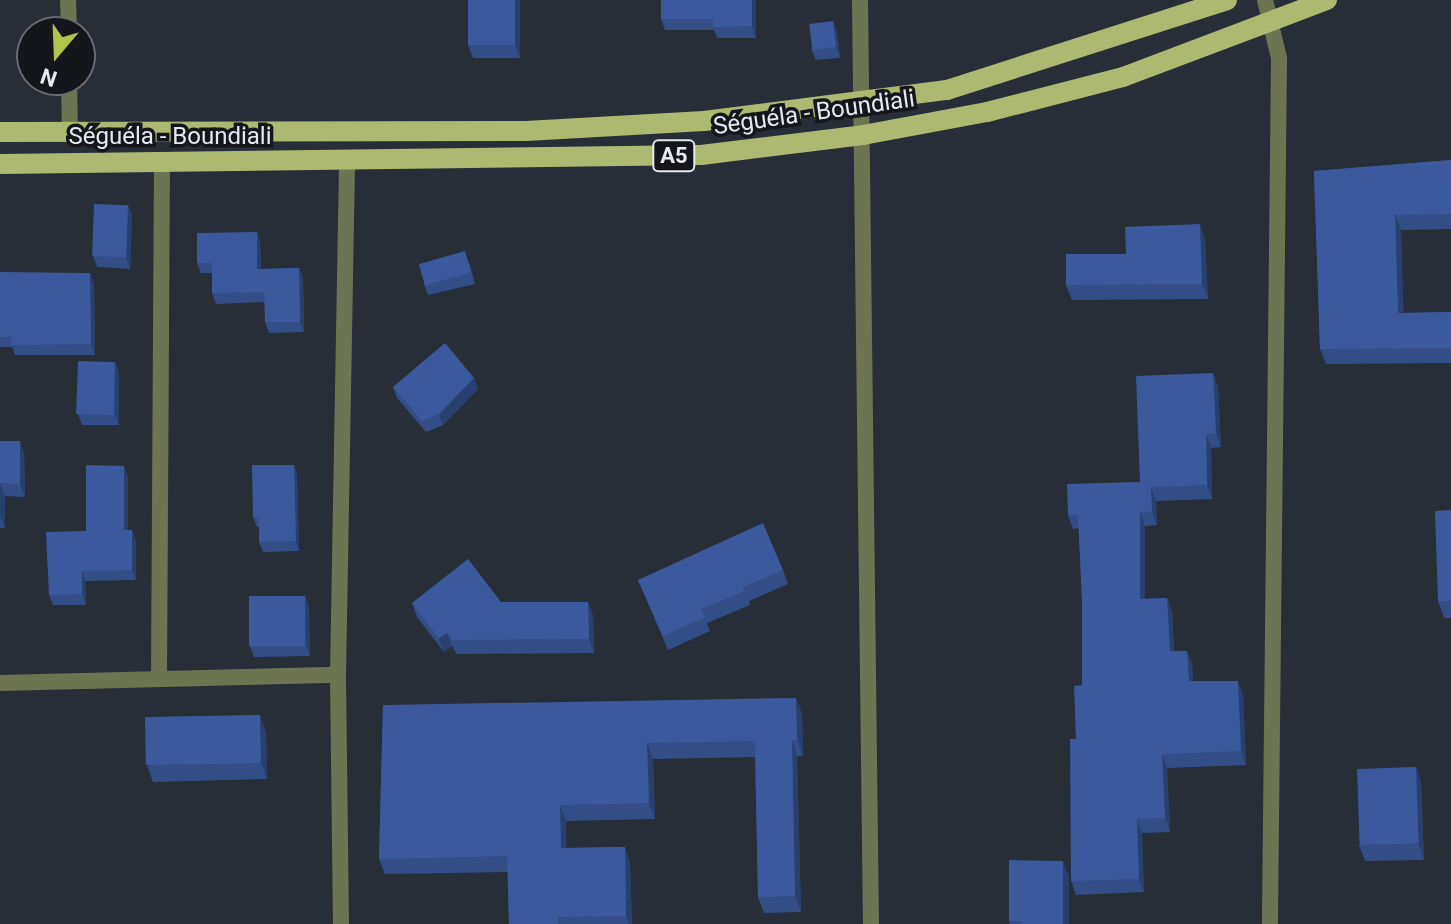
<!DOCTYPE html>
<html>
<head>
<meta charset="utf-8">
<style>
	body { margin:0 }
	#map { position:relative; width:1451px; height:924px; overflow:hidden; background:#282e38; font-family:Roboto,sans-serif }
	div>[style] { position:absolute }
	.minor>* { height:16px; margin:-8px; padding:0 8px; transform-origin:8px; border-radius:8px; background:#6d7451 }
	.tertiary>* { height:16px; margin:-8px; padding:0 8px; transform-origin:8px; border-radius:8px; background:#6d7451 }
	.primary>* { height:20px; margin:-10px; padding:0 10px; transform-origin:10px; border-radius:10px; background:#adb971 }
	.wall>* { inset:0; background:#334d87 }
	.shaded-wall>* { inset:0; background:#293f6e }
	.building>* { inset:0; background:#3b5a9d; transform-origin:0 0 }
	span { translate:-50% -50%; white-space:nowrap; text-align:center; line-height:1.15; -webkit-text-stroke:7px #14161b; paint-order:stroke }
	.shield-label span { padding:2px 6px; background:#14161b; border:2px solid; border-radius:6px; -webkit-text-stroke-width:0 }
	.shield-label { font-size:22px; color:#e5e9f0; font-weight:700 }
	.street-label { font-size:24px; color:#e5e9f0 }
	.north { position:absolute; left:16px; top:16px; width:80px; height:80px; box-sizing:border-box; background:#14161b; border:2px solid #686a70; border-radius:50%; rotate:199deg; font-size:22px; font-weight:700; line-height:32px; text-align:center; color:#e5e9f0 }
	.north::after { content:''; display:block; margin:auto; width:28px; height:36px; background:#b2c34c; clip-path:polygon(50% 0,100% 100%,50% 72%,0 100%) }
</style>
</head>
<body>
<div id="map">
	<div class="minor">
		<i style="left:68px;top:0;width:32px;rotate:88deg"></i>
		<i style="left:860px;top:0;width:924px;rotate:89.32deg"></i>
		<i style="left:69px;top:80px;width:52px;rotate:88.9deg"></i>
		<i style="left:159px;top:679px;width:515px;rotate:-89.67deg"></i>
		<i style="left:0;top:683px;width:338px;rotate:-1.4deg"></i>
		<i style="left:341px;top:924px;width:249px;rotate:-90.7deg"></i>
		<i style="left:338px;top:675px;width:513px;rotate:-88.99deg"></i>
	</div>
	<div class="tertiary">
		<i style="left:1265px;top:0;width:60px;rotate:76.4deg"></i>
		<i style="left:1279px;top:58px;width:866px;rotate:90.6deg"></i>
	</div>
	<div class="primary">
		<i style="left:0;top:132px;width:526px;rotate:-0.11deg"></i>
		<i style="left:526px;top:131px;width:178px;rotate:-3.2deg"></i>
		<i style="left:704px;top:121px;width:245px;rotate:-7.3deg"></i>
		<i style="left:947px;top:90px;width:294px;rotate:-17.8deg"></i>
		<i style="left:0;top:164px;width:701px;rotate:-0.74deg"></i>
		<i style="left:701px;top:155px;width:163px;rotate:-7deg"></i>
		<i style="left:863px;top:135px;width:126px;rotate:-10.5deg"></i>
		<i style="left:987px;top:112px;width:140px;rotate:-14.4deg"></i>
		<i style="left:1123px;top:77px;width:218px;rotate:-20.7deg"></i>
	</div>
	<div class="wall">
		<i style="clip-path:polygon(520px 0,520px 58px,473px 58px,468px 45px)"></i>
		<i style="clip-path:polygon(756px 0,756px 38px,717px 38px,714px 30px,665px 30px,661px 19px)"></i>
		<i style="clip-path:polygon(837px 32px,840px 58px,816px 60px,811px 49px)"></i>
		<i style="clip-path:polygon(1451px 160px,1451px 229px,1401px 230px,1403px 313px,1451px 312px,1451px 363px,1326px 364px,1320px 349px,1314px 171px)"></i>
		<i style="clip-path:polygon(128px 205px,132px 216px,130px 269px,97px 267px,93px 256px)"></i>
		<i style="clip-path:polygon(257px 232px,260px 242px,261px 269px,299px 268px,303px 278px,304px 332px,269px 333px,265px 322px,265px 302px,216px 304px,212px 293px,212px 273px,201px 273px,197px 263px)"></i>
		<i style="clip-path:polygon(1205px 239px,1208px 299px,1072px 300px,1066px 285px)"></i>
		<i style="clip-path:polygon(469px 262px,475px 284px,428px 295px,424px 284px)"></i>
		<i style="clip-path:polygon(0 272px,94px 283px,95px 355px,15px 355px,12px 347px,0 347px)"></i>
		<i style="clip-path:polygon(115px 362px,119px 373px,119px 425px,82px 425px,78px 414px)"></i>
		<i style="clip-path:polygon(1213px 373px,1218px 387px,1221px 447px,1211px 448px,1212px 499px,1156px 501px,1157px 525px,1145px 526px,1145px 599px,1167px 598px,1172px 612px,1174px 651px,1187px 651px,1192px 664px,1193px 681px,1243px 695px,1246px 765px,1167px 768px,1170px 832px,1142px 833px,1144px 892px,1076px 895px,1071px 881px,1076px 739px,1082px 685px,1082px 601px,1079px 528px,1073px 529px,1068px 515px,1140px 482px)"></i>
		<i style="clip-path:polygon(474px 378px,478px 389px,443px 425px,426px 432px,397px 398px,393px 387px)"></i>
		<i style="clip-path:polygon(0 441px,24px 453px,25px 497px,5px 496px,5px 528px,0 528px)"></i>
		<i style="clip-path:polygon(294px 465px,297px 474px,299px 551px,263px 552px,259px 542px,259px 527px,257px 527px,253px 517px)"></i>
		<i style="clip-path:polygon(128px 476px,128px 530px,132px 530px,136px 541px,136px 580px,85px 581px,86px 605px,53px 605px,49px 595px,86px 531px)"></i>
		<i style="clip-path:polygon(1451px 510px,1451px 618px,1444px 618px,1438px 601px)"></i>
		<i style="clip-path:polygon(783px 570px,788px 584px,749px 601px,750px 605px,707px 623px,710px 631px,668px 650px,638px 580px)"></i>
		<i style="clip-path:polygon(305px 596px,309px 607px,310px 656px,254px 657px,250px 646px)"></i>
		<i style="clip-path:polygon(501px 602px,588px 602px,593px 616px,594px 653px,457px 654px,452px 646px,444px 652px,417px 617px,412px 603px)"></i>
		<i style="clip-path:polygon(383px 705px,802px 713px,803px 756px,797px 756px,801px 912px,764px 913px,758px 897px,755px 757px,653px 759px,655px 819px,566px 821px,566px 848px,625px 847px,630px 863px,632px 924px,509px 924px,508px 872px,385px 874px,379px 859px)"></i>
		<i style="clip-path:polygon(266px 732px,267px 779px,153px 782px,147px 766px)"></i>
		<i style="clip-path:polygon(1416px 767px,1421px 783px,1424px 860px,1365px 861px,1359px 845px)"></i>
		<i style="clip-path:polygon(1069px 876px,1069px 924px,1010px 924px,1009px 921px)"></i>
	</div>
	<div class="shaded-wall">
		<i style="clip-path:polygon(515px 0,520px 0,520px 58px,515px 45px)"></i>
		<i style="clip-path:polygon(752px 0,756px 0,756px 38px,752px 26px)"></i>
		<i style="clip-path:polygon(833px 21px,837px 32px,840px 58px,836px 47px)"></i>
		<i style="clip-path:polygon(128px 205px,132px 216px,130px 269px,126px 257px)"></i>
		<i style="clip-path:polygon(1395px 215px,1401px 230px,1404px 328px,1398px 313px)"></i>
		<i style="clip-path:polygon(1200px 224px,1205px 239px,1208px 299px,1202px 284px)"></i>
		<i style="clip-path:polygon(257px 232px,260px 242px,261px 279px,257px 269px)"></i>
		<i style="clip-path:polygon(299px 268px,303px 278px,304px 332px,300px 322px)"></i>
		<i style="clip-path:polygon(90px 273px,94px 283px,95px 355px,91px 344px)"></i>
		<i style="clip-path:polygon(115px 362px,119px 373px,119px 425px,115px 414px)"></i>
		<i style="clip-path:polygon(1213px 373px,1218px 387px,1221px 447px,1216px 433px)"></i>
		<i style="clip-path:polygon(474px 378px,478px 389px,443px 425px,439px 414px)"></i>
		<i style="clip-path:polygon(1206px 434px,1211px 448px,1212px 499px,1207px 485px)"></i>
		<i style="clip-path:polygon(20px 441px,24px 453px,25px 497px,20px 484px)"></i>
		<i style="clip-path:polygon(294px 465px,297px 474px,299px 551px,296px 541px)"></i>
		<i style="clip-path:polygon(124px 466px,128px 476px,128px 540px,124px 530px)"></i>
		<i style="clip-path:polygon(0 483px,5px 496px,5px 528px,0 516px)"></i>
		<i style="clip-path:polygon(1151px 487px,1156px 501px,1157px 525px,1152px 512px)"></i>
		<i style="clip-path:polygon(1140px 512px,1145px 526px,1145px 613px,1140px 599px)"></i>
		<i style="clip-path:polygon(132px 530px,136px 541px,136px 580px,132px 570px)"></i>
		<i style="clip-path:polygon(82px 571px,85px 581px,86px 605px,82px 594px)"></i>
		<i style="clip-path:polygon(305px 596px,309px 607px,310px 656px,306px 645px)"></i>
		<i style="clip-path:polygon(1167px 598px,1172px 612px,1175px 665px,1170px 651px)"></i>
		<i style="clip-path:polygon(588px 602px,593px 616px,594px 653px,589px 639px)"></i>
		<i style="clip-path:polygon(447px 633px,452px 646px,444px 652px,439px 638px)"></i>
		<i style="clip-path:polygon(1187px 651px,1192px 664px,1194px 695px,1189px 681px)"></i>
		<i style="clip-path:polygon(1238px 681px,1243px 695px,1246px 765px,1241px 751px)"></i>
		<i style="clip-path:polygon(796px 698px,802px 713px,803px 756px,797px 740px)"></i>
		<i style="clip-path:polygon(260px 715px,266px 732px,267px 779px,261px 763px)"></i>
		<i style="clip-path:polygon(792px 740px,797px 756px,801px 912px,795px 896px)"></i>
		<i style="clip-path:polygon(647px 743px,653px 759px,655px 819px,649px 803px)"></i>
		<i style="clip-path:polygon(1162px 754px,1167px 768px,1170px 832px,1165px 818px)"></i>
		<i style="clip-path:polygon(1416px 767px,1421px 783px,1424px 860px,1418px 843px)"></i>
		<i style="clip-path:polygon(560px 805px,566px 821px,567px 864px,561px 848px)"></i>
		<i style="clip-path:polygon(1137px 819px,1142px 833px,1144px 892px,1139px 879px)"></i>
		<i style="clip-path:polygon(625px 847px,630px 863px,632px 924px,629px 924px,626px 916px)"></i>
		<i style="clip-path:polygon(1063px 861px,1069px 876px,1069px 924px,1063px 924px)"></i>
	</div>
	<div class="building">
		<i style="left:468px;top:0;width:47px;height:45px"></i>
		<i style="clip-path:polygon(661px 0,752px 0,752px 26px,713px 27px,713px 19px,661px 19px)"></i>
		<i style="left:833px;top:21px;width:26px;height:24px;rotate:83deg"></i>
		<i style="clip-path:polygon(1451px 160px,1451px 214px,1395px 215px,1398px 313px,1451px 312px,1451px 348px,1320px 349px,1314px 171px)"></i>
		<i style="left:94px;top:204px;width:34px;height:52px;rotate:2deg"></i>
		<i style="clip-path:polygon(1200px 224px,1202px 284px,1066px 285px,1066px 254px,1126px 254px,1125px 227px)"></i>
		<i style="clip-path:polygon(257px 232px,257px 269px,299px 268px,300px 322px,265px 322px,264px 292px,212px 293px,212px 263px,197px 263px,197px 233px)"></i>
		<i style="left:465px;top:251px;width:22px;height:48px;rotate:74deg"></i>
		<i style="clip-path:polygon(0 272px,90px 273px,91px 344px,11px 345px,11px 337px,0 337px)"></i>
		<i style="clip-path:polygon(445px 343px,474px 378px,439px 414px,422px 421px,393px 387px)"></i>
		<i style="left:78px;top:361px;width:37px;height:53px;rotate:2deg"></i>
		<i style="clip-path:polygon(1213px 373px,1216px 433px,1206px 434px,1207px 485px,1151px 487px,1152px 512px,1140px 512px,1140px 599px,1167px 598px,1170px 651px,1187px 651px,1189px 681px,1238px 681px,1241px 751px,1162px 754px,1165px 818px,1137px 819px,1139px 879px,1071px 881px,1070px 739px,1076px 739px,1074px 686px,1082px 685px,1082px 601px,1078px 515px,1068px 515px,1067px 484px,1140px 482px,1136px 376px)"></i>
		<i style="clip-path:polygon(0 441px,20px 441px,20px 484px,0 483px,0 516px)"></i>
		<i style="clip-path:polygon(86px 465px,124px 466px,124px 530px,132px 530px,132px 570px,82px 571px,82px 594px,49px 595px,46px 532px,86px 531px)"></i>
		<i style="clip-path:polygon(252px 465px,294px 465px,296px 541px,259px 542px,259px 517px,253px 517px)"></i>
		<i style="clip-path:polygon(1451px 510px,1451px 601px,1438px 601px,1435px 511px)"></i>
		<i style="clip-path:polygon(763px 523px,783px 570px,743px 587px,745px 591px,701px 609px,705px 617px,663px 636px,638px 580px)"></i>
		<i style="clip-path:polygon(468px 559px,501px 602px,588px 602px,589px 639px,452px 640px,447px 633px,439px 638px,412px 603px)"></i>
		<i style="left:249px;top:596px;width:56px;height:50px"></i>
		<i style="clip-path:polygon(796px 698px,797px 740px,792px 740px,795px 896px,758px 897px,755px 741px,647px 743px,649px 803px,560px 805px,561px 848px,625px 847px,626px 916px,558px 917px,558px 924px,509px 924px,507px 856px,379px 859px,383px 705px)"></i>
		<i style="left:260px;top:715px;width:48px;height:115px;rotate:89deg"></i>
		<i style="left:1416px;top:767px;width:76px;height:59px;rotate:88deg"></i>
		<i style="clip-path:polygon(1009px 860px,1063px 861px,1063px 924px,1022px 924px,1021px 921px,1009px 921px)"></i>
	</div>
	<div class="shield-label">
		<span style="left:674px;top:156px">A5</span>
	</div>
	<div class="street-label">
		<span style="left:814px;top:113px;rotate:-8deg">Séguéla - Boundiali</span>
		<span style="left:170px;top:137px">Séguéla - Boundiali</span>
	</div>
	<div class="north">N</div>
</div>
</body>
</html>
